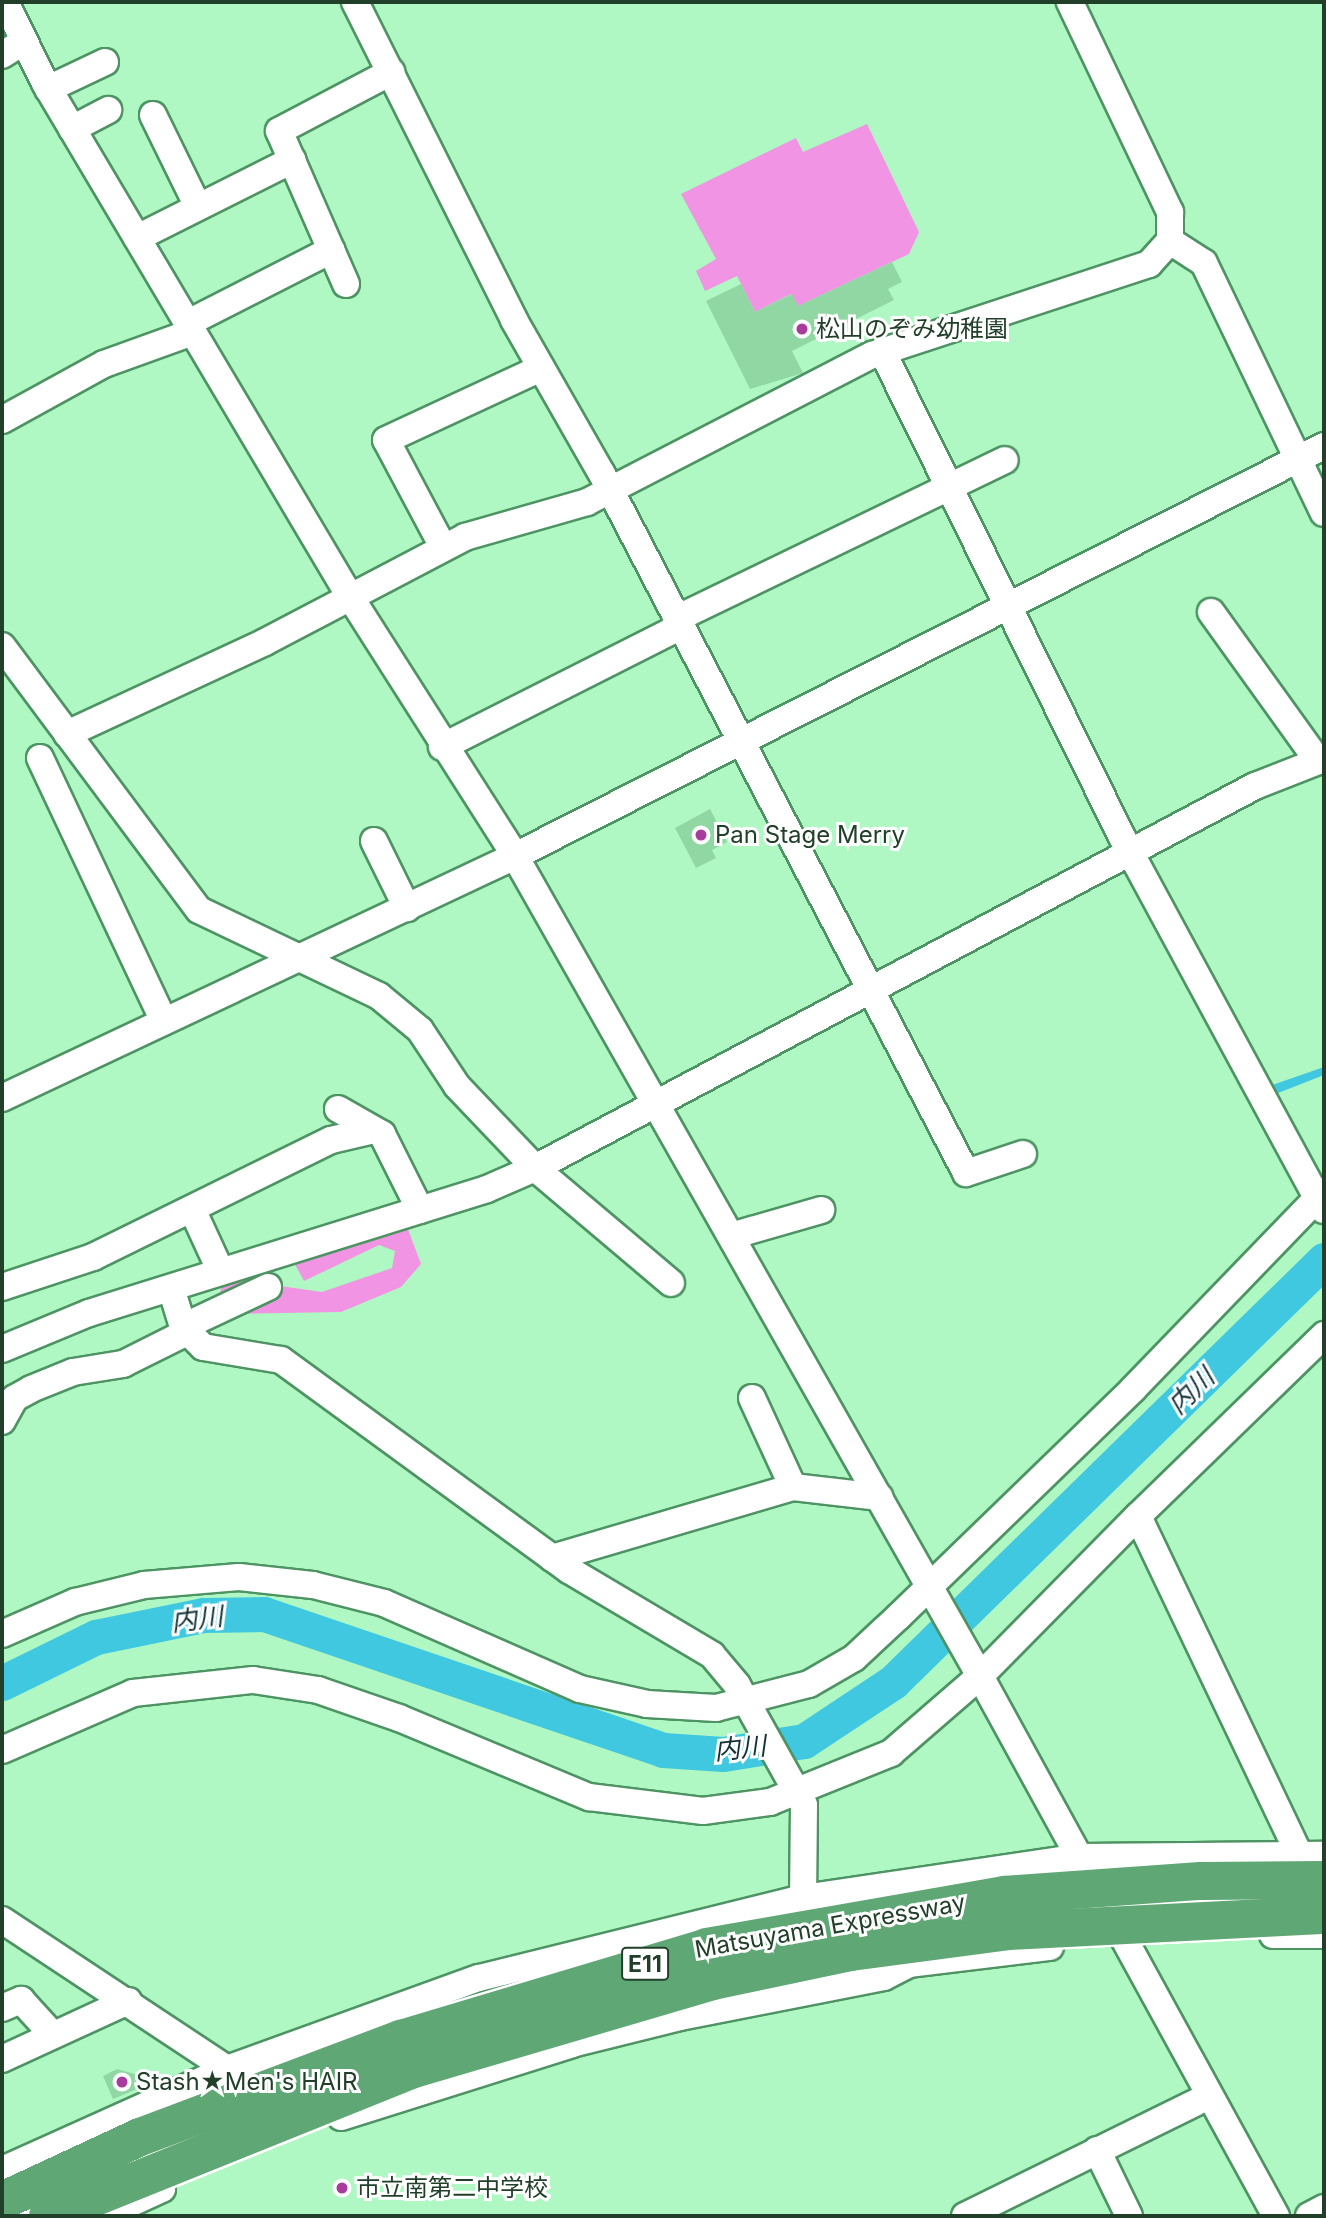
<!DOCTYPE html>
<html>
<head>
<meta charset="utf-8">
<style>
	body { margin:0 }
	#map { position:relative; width:1326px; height:2218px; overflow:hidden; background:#b0f8c3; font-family:Inter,"Noto Sans JP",sans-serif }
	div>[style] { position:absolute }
	.green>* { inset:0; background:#f094e3 }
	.water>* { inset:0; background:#40c8e1 }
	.river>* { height:35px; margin:-17.5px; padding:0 17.5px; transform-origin:17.5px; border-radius:17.5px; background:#40c8e1 }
	.building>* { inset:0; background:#90d7a3 }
	.roads { filter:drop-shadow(2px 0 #4e9363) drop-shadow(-2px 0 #4e9363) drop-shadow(0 2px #4e9363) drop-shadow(0 -2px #4e9363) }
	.minor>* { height:26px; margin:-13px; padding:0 13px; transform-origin:13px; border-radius:13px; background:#fff }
	.bridges { filter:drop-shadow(2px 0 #fff) drop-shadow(-2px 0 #fff) drop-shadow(0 2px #fff) drop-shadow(0 -2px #fff) }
	.highway-bridge>* { height:38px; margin:-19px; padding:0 19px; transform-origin:19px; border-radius:19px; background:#5fa774 }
	.dots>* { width:19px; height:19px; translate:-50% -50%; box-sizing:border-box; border:4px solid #fff; border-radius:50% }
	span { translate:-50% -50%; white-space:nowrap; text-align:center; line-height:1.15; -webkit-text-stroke:6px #fff; paint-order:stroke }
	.shield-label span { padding:2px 5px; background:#fff; border:2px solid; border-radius:5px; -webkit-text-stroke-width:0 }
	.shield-label { font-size:23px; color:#223f2a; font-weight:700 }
	.poi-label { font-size:24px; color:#223f2a }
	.left { translate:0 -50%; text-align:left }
	.street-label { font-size:24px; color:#223f2a }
	.water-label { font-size:26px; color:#143136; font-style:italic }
	.frame { position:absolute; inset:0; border:4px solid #223f2a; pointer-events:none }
</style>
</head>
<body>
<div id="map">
	<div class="green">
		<i style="clip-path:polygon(867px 124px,919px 232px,909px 254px,798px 306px,791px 294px,755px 312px,737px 276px,705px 291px,696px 271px,716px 259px,681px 194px,796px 138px,803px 152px)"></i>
		<i style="clip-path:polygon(406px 1224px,421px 1264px,401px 1287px,341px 1312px,229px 1314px,220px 1292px,224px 1280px,252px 1271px,259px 1283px,322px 1292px,392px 1268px,395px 1251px,379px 1245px,304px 1281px,291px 1257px)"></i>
	</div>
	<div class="water">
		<i style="clip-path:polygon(1324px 1067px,1324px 1075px,1273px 1095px,1269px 1086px)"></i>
	</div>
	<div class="river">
		<i style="left:2px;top:1683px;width:105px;rotate:-26.1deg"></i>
		<i style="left:96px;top:1637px;width:109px;rotate:-11.6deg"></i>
		<i style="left:203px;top:1615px;width:61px;rotate:-0.9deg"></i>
		<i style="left:264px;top:1614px;width:422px;rotate:18.8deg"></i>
		<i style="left:663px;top:1750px;width:60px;rotate:3.8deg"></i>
		<i style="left:723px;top:1754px;width:82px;rotate:-9.1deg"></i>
		<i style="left:804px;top:1741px;width:107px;rotate:-33.5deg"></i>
		<i style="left:893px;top:1682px;width:603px;rotate:-44.4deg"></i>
	</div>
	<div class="building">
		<i style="clip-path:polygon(892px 262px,902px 282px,888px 289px,894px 300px,792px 351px,803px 373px,750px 389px,706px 301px,741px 284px,755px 312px,792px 294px,798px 306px)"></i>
		<i style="clip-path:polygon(710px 809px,727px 842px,712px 850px,716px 858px,696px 868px,675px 828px)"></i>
		<i style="clip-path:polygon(117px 2069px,135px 2074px,142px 2087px,113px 2099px,103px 2076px)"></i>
	</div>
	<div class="roads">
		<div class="minor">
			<i style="left:5px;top:2px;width:90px;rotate:63.7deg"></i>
			<i style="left:45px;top:83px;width:595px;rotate:59.3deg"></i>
			<i style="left:349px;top:595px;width:309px;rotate:57.5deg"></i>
			<i style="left:515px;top:856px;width:943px;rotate:60.44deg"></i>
			<i style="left:980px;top:1676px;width:616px;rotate:61.27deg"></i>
			<i style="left:355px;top:2px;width:356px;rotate:63.4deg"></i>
			<i style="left:514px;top:320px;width:177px;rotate:60.3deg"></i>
			<i style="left:602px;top:474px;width:788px;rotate:62.49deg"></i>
			<i style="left:966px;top:1173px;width:60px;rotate:-18.4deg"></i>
			<i style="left:2px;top:55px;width:26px;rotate:-32deg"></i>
			<i style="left:48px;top:89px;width:63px;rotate:-25.3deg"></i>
			<i style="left:153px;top:115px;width:102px;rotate:63.9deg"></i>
			<i style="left:72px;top:129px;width:41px;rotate:-27.8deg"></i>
			<i style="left:137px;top:238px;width:174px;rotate:-26.7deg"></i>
			<i style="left:1170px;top:241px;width:40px;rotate:32.9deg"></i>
			<i style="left:1204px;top:263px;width:277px;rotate:64.4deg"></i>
			<i style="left:346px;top:284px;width:167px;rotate:-113.6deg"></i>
			<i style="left:279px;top:131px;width:127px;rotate:-27.8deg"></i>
			<i style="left:188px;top:323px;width:161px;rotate:-27deg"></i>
			<i style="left:882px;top:351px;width:542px;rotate:63.72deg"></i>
			<i style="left:1122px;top:837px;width:424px;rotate:61.6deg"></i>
			<i style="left:2px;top:420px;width:116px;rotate:-28.8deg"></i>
			<i style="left:104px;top:364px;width:95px;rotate:-19.8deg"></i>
			<i style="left:443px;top:547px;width:121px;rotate:-118deg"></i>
			<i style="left:386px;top:440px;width:171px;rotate:-24.9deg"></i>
			<i style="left:1211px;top:612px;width:183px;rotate:54.3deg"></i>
			<i style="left:676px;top:619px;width:365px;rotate:-25.8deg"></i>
			<i style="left:2px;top:646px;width:329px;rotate:53.3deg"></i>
			<i style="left:199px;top:910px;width:199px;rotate:25.5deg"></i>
			<i style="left:379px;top:996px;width:53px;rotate:39.7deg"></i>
			<i style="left:420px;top:1030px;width:67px;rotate:56.5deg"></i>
			<i style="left:457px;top:1086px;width:113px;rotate:46.4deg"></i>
			<i style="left:535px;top:1168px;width:178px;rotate:40.2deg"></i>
			<i style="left:67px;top:734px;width:218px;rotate:-24.9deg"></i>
			<i style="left:265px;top:642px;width:226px;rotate:-27.7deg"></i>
			<i style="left:465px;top:537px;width:127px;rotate:-16deg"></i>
			<i style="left:587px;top:502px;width:321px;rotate:-27.3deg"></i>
			<i style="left:872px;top:355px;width:292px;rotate:-18.2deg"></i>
			<i style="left:1149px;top:264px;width:31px;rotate:-48deg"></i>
			<i style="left:1170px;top:241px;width:29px;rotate:-90deg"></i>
			<i style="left:1170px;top:212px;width:233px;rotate:-115.5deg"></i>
			<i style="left:442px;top:747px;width:267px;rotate:-26.8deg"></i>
			<i style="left:40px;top:758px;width:291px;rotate:64.8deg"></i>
			<i style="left:374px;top:841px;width:75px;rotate:63.8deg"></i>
			<i style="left:2px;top:1098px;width:567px;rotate:-25.25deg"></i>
			<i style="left:515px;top:856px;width:907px;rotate:-26.88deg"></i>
			<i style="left:338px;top:1109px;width:51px;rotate:29.6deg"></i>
			<i style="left:382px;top:1134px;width:85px;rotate:63.4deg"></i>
			<i style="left:192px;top:1209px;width:69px;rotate:65.3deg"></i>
			<i style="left:731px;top:1236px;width:94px;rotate:-16.1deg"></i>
			<i style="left:2px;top:1287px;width:96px;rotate:-18.2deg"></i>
			<i style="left:93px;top:1257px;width:265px;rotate:-26.2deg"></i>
			<i style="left:331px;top:1140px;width:44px;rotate:-13.1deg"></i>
			<i style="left:171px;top:1288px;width:41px;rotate:72.9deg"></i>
			<i style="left:183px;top:1327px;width:28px;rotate:45deg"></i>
			<i style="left:203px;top:1347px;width:79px;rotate:9.5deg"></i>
			<i style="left:281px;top:1360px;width:356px;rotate:36.1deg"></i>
			<i style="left:569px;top:1570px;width:166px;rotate:30.7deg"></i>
			<i style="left:712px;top:1655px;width:39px;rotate:50deg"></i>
			<i style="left:737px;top:1685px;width:137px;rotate:60.8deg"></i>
			<i style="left:804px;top:1805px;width:93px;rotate:90.6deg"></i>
			<i style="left:183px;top:1327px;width:94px;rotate:-25.2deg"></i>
			<i style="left:2px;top:1349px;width:94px;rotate:-22.5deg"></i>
			<i style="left:89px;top:1313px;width:417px;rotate:-17.3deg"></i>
			<i style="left:487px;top:1189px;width:52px;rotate:-23.6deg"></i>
			<i style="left:535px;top:1168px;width:815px;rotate:-27.95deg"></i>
			<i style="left:1255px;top:786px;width:74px;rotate:-21.4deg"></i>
			<i style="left:752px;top:1398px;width:98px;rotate:65.3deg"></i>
			<i style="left:2px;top:1421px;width:26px;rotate:-61deg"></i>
			<i style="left:15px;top:1398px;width:18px;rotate:-29deg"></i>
			<i style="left:31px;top:1389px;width:45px;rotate:-22deg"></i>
			<i style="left:73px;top:1372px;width:51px;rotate:-9.1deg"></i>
			<i style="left:123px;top:1364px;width:72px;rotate:-26.6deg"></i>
			<i style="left:552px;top:1558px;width:251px;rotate:-16.4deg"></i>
			<i style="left:793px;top:1487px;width:87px;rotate:6.6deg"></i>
			<i style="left:2px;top:1634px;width:80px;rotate:-23.7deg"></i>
			<i style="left:75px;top:1602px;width:71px;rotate:-13.8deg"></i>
			<i style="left:144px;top:1585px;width:95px;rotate:-4.8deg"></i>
			<i style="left:239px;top:1577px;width:74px;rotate:6.2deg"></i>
			<i style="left:313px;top:1585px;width:73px;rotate:14.2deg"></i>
			<i style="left:384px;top:1603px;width:214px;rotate:23.7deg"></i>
			<i style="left:580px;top:1689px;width:69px;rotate:12.6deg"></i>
			<i style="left:647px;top:1704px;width:69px;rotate:3.3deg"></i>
			<i style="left:716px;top:1708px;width:96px;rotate:-14.5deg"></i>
			<i style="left:809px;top:1684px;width:52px;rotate:-30deg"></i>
			<i style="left:854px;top:1658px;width:62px;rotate:-43deg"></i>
			<i style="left:899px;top:1616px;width:326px;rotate:-44.1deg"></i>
			<i style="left:1133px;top:1389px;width:275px;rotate:-46deg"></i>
			<i style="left:2px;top:1750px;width:143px;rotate:-23.5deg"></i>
			<i style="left:133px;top:1693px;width:121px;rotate:-6.2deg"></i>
			<i style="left:253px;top:1680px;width:66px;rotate:8.7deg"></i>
			<i style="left:318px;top:1690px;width:86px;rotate:19.1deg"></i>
			<i style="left:399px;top:1718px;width:206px;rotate:22.6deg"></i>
			<i style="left:589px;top:1797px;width:115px;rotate:7deg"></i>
			<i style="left:703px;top:1811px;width:68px;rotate:-7.7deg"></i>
			<i style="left:770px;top:1802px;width:131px;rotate:-22deg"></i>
			<i style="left:891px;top:1753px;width:118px;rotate:-40.9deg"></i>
			<i style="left:980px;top:1676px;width:225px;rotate:-45.4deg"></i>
			<i style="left:1299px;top:1854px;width:374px;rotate:-115.5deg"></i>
			<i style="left:1138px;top:1516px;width:260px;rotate:-44.2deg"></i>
			<i style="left:2px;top:1920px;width:270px;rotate:33.5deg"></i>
			<i style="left:1273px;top:1935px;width:51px"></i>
			<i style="left:2px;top:2008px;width:21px;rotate:-23deg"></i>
			<i style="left:21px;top:2000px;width:47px;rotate:47.6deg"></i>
			<i style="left:2px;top:2059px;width:139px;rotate:-24.7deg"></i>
			<i style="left:341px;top:2117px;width:242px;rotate:-17.5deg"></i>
			<i style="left:572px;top:2044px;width:111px;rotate:-14deg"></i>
			<i style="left:680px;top:2017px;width:208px;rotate:-11.1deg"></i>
			<i style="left:884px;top:1977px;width:28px;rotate:-27deg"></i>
			<i style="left:909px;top:1964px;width:142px;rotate:-6.9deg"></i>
			<i style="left:1097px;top:2150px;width:73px;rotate:64.1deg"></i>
			<i style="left:2px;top:2170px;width:247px;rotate:-24.2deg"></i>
			<i style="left:227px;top:2069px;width:268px;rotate:-19.9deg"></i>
			<i style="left:479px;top:1978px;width:334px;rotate:-13.9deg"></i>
			<i style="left:803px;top:1898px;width:280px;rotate:-8.4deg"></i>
			<i style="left:1080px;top:1857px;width:244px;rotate:-0.5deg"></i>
			<i style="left:103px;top:2216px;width:65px;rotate:-24.6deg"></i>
			<i style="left:965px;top:2216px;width:272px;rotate:-26.2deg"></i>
			<i style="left:1309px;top:2216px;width:17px;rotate:-28deg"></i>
		</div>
	</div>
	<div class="bridges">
		<div class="highway-bridge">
			<i style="left:2px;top:2201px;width:152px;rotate:-24.9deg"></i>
			<i style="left:140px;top:2137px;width:279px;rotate:-20.6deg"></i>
			<i style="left:401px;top:2039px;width:320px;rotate:-16.7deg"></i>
			<i style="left:707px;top:1947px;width:302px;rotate:-9.9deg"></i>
			<i style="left:1004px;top:1895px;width:197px;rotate:-4.1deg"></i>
			<i style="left:1201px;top:1881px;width:123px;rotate:-0.5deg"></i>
			<i style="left:48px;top:2216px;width:394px;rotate:-21.9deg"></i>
			<i style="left:414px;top:2069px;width:312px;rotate:-16.4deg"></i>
			<i style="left:713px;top:1981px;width:141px;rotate:-11.9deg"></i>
			<i style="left:851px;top:1952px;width:158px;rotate:-7.6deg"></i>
			<i style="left:1008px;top:1931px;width:316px;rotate:-2.9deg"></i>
		</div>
	</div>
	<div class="dots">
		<i style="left:802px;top:329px;background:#a73c9c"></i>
		<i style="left:701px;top:835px;background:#a73c9c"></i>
		<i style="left:122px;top:2082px;background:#a73c9c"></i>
		<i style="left:342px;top:2188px;background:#a73c9c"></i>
	</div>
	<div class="shield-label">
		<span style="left:645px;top:1964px">E11</span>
	</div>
	<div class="poi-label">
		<span class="left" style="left:816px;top:329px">松山のぞみ幼稚園</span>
		<span class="left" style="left:715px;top:835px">Pan Stage Merry</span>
		<span class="left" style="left:136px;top:2082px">Stash★Men's HAIR</span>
		<span class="left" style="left:356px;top:2188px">市立南第二中学校</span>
	</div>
	<div class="street-label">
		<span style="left:830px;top:1926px;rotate:-10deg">Matsuyama Expressway</span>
	</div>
	<div class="water-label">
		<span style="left:1191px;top:1391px;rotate:-44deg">内川</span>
		<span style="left:197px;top:1619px;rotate:-7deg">内川</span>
		<span style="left:740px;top:1748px;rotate:-6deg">内川</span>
	</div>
	<div class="frame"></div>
</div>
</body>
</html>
